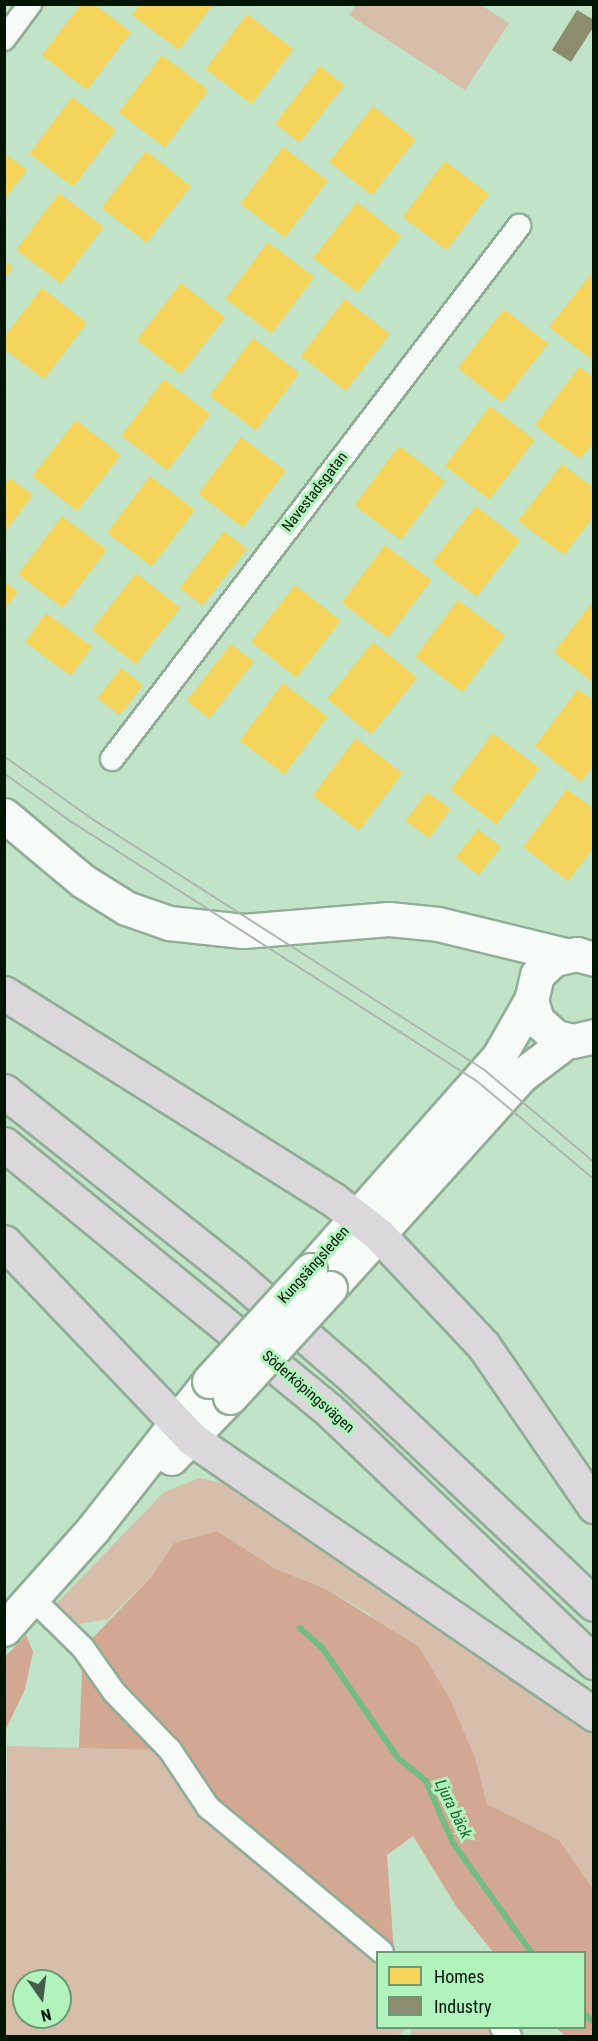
<!DOCTYPE html>
<html>
<head>
<meta charset="utf-8">
<style>
	body { margin:0 }
	#map { position:relative; width:598px; height:2041px; overflow:hidden; background:#c1e3c7; font-family:"Roboto Condensed",sans-serif }
	div>[style] { position:absolute }
	.green>* { inset:0; background:#d7beab; transform-origin:0 0 }
	.forest>* { inset:0; background:#d3a893 }
	.homes>* { inset:0; background:#f6d55c; transform-origin:0 0 }
	.industry>* { inset:0; background:#8c8c6e }
	.stream>* { height:6px; margin:-3px; padding:0 3px; transform-origin:3px; border-radius:3px; background:#73bc84 }
	.roads { filter:drop-shadow(2px 0 #92ad97) drop-shadow(-2px 0 #92ad97) drop-shadow(0 2px #92ad97) drop-shadow(0 -2px #92ad97) }
	.street>* { height:22px; margin:-11px; padding:0 11px; transform-origin:11px; border-radius:11px; background:#f6fbf7 }
	.secondary>* { height:33px; margin:-16.5px; padding:0 16.5px; transform-origin:16.5px; border-radius:16.5px; background:#f6fbf7 }
	.highway>* { height:33px; margin:-16.5px; padding:0 16.5px; transform-origin:16.5px; border-radius:16.5px; background:#dad8db }
	.tram>* { height:1.5px; margin:-0.75px; padding:0 0.75px; transform-origin:0.75px; border-radius:0.75px; background:#adb6af }
	.bridges { filter:drop-shadow(2px 0 #92ad97) drop-shadow(-2px 0 #92ad97) drop-shadow(0 2px #92ad97) drop-shadow(0 -2px #92ad97) }
	.secondary-bridge>* { height:33px; margin:-16.5px; padding:0 16.5px; transform-origin:16.5px; border-radius:16.5px; background:#f6fbf7 }
	span { translate:-50% -50%; white-space:nowrap; text-align:center; line-height:1.15; -webkit-text-stroke:6px #b2f2bd; paint-order:stroke }
	.street-label { font-size:15px; color:#001504 }
	.water-label { font-size:16px; color:#276537; font-style:italic }
	.frame { position:absolute; inset:0; border:6px solid #001504; pointer-events:none }
	.legend { position:absolute; left:376px; top:1951px; width:210px; height:78px; box-sizing:border-box; background:#b2f2bd; border:2px solid #6b9a73; margin:0; padding:8px 10px; list-style:none; font-size:18px; color:#001504 }
	.legend li { display:flex; align-items:center; gap:12px; height:30px }
	.legend b { width:30px; border:2px solid #6b9a73 }
	.north { position:absolute; left:12px; top:1969px; width:60px; height:60px; box-sizing:border-box; background:#b2f2bd; border:2px solid #6b9a73; border-radius:50%; rotate:166deg; font-size:16px; font-weight:700; line-height:24px; text-align:center; color:#001504 }
	.north::after { content:''; display:block; margin:auto; width:21px; height:27px; background:#445d48; clip-path:polygon(50% 0,100% 100%,50% 72%,0 100%) }
</style>
</head>
<body>
<div id="map">
	<div class="green">
		<i style="clip-path:polygon(356px 5px,481px 5px,509px 23px,465px 90px,349px 15px)"></i>
		<i style="clip-path:polygon(199px 1478px,227px 1484px,593px 1733px,593px 1889px,559px 1840px,487px 1804px,476px 1760px,369px 1614px,326px 1589px,276px 1569px,217px 1531px,174px 1543px,153px 1575px,108px 1619px,79px 1624px,55px 1605px,164px 1492px)"></i>
		<i style="clip-path:polygon(evenodd,7px 1746px,170px 1750px,378px 1952px,378px 2028px,407px 2028px,398px 2036px,5px 2036px,7px 1746px,24px 1981px,60px 1981px,60px 2017px,24px 2017px,24px 1981px)"></i>
		<i style="left:411px;top:2028px;width:111px;height:11px"></i>
	</div>
	<div class="forest">
		<i style="clip-path:polygon(217px 1531px,276px 1569px,326px 1589px,419px 1647px,450px 1699px,476px 1760px,487px 1804px,559px 1840px,593px 1889px,593px 2036px,565px 2036px,557px 2028px,584px 2028px,584px 1952px,493px 1952px,456px 1906px,413px 1836px,387px 1855px,394px 1952px,382px 1952px,208px 1807px,170px 1750px,79px 1748px,83px 1648px,153px 1575px,174px 1543px)"></i>
		<i style="clip-path:polygon(26px 1635px,33px 1652px,25px 1689px,5px 1731px,5px 1657px)"></i>
	</div>
	<div class="homes">
		<i style="clip-path:polygon(81px 4px,94px 4px,131px 32px,87px 90px,42px 55px)"></i>
		<i style="clip-path:polygon(140px 4px,213px 4px,179px 50px,132px 15px)"></i>
		<i style="left:247px;top:14px;width:58px;height:69px;rotate:37deg"></i>
		<i style="left:162px;top:55px;width:58px;height:72px;rotate:37deg"></i>
		<i style="left:320px;top:66px;width:31px;height:73px;rotate:38deg"></i>
		<i style="left:72px;top:97px;width:55px;height:71px;rotate:37deg"></i>
		<i style="left:373px;top:106px;width:54px;height:71px;rotate:38deg"></i>
		<i style="left:283px;top:147px;width:56px;height:71px;rotate:37deg"></i>
		<i style="left:146px;top:151px;width:57px;height:72px;rotate:38deg"></i>
		<i style="clip-path:polygon(4px 153px,27px 170px,4px 200px)"></i>
		<i style="left:445px;top:161px;width:55px;height:70px;rotate:37deg"></i>
		<i style="left:59px;top:193px;width:56px;height:71px;rotate:37deg"></i>
		<i style="left:357px;top:202px;width:56px;height:71px;rotate:38deg"></i>
		<i style="left:268px;top:242px;width:58px;height:71px;rotate:37deg"></i>
		<i style="clip-path:polygon(4px 261px,13px 267px,4px 279px)"></i>
		<i style="clip-path:polygon(594px 270px,594px 361px,549px 327px)"></i>
		<i style="left:181px;top:283px;width:56px;height:72px;rotate:38deg"></i>
		<i style="clip-path:polygon(42px 288px,87px 323px,44px 379px,4px 349px,4px 337px)"></i>
		<i style="left:345px;top:299px;width:57px;height:72px;rotate:38deg"></i>
		<i style="left:504px;top:309px;width:56px;height:75px;rotate:38deg"></i>
		<i style="left:253px;top:338px;width:58px;height:72px;rotate:37deg"></i>
		<i style="clip-path:polygon(579px 367px,594px 377px,594px 442px,580px 459px,535px 425px)"></i>
		<i style="left:164px;top:379px;width:58px;height:71px;rotate:37deg"></i>
		<i style="left:490px;top:406px;width:56px;height:75px;rotate:37deg"></i>
		<i style="left:76px;top:420px;width:57px;height:71px;rotate:38deg"></i>
		<i style="left:241px;top:437px;width:56px;height:71px;rotate:37deg"></i>
		<i style="left:399px;top:446px;width:58px;height:74px;rotate:37deg"></i>
		<i style="clip-path:polygon(562px 464px,594px 488px,594px 516px,564px 555px,518px 521px)"></i>
		<i style="left:150px;top:476px;width:56px;height:71px;rotate:37deg"></i>
		<i style="clip-path:polygon(10px 478px,33px 495px,4px 533px,4px 485px)"></i>
		<i style="left:476px;top:506px;width:56px;height:71px;rotate:38deg"></i>
		<i style="left:62px;top:516px;width:56px;height:73px;rotate:37deg"></i>
		<i style="left:224px;top:531px;width:29px;height:72px;rotate:38deg"></i>
		<i style="left:385px;top:545px;width:58px;height:72px;rotate:37deg"></i>
		<i style="left:136px;top:573px;width:56px;height:72px;rotate:38deg"></i>
		<i style="clip-path:polygon(4px 581px,18px 592px,4px 609px)"></i>
		<i style="left:295px;top:585px;width:58px;height:72px;rotate:38deg"></i>
		<i style="left:458px;top:600px;width:59px;height:71px;rotate:37deg"></i>
		<i style="clip-path:polygon(594px 600px,594px 683px,554px 652px)"></i>
		<i style="left:46px;top:613px;width:57px;height:36px;rotate:36deg"></i>
		<i style="left:373px;top:642px;width:57px;height:73px;rotate:39deg"></i>
		<i style="left:231px;top:644px;width:29px;height:72px;rotate:38deg"></i>
		<i style="left:121px;top:668px;width:28px;height:38px;rotate:38deg"></i>
		<i style="left:283px;top:683px;width:56px;height:72px;rotate:37deg"></i>
		<i style="clip-path:polygon(578px 689px,594px 701px,594px 765px,581px 782px,535px 746px)"></i>
		<i style="left:493px;top:733px;width:58px;height:71px;rotate:37deg"></i>
		<i style="left:356px;top:738px;width:58px;height:72px;rotate:37deg"></i>
		<i style="clip-path:polygon(567px 789px,594px 809px,594px 847px,568px 881px,523px 847px)"></i>
		<i style="left:427px;top:792px;width:29px;height:36px;rotate:36deg"></i>
		<i style="left:478px;top:829px;width:29px;height:36px;rotate:38deg"></i>
	</div>
	<div class="industry">
		<i style="clip-path:polygon(577px 10px,594px 20px,594px 26px,571px 62px,552px 50px)"></i>
	</div>
	<div class="stream">
		<i style="left:300px;top:1628px;width:31px;rotate:42deg"></i>
		<i style="left:323px;top:1649px;width:132px;rotate:55.5deg"></i>
		<i style="left:398px;top:1758px;width:36px;rotate:39deg"></i>
		<i style="left:426px;top:1781px;width:68px;rotate:66.5deg"></i>
		<i style="left:453px;top:1843px;width:134px;rotate:54.4deg"></i>
		<i style="left:584px;top:2013px;width:14px;rotate:45deg"></i>
	</div>
	<div class="roads">
		<div class="street">
			<i style="left:4px;top:39px;width:44px;rotate:-53.4deg"></i>
			<i style="left:112px;top:759px;width:671px;rotate:-52.63deg"></i>
			<i style="left:32px;top:1598px;width:71px;rotate:44.4deg"></i>
			<i style="left:83px;top:1648px;width:54px;rotate:54.8deg"></i>
			<i style="left:114px;top:1692px;width:81px;rotate:46deg"></i>
			<i style="left:170px;top:1750px;width:69px;rotate:56.3deg"></i>
			<i style="left:208px;top:1807px;width:226px;rotate:39.8deg"></i>
			<i style="left:502px;top:2028px;width:11px;rotate:45deg"></i>
		</div>
		<div class="secondary">
			<i style="left:4px;top:815px;width:103px;rotate:39.9deg"></i>
			<i style="left:83px;top:881px;width:51px;rotate:32.1deg"></i>
			<i style="left:126px;top:908px;width:46px;rotate:19.2deg"></i>
			<i style="left:169px;top:923px;width:74px;rotate:6.2deg"></i>
			<i style="left:243px;top:931px;width:146px;rotate:-4.7deg"></i>
			<i style="left:389px;top:919px;width:49px;rotate:5.8deg"></i>
			<i style="left:438px;top:924px;width:131px;rotate:13.7deg"></i>
			<i style="left:594px;top:959px;width:18px;rotate:-164deg"></i>
			<i style="left:577px;top:954px;width:24px;rotate:168deg"></i>
			<i style="left:554px;top:959px;width:23px;rotate:137deg"></i>
			<i style="left:537px;top:975px;width:26px;rotate:103deg"></i>
			<i style="left:531px;top:1000px;width:21px;rotate:73deg"></i>
			<i style="left:537px;top:1020px;width:25px;rotate:42deg"></i>
			<i style="left:556px;top:1037px;width:17px;rotate:13deg"></i>
			<i style="left:573px;top:1041px;width:22px;rotate:-13deg"></i>
			<i style="left:310px;top:1270px;width:286px;rotate:-48.5deg"></i>
			<i style="left:499px;top:1056px;width:64px;rotate:-60.3deg"></i>
			<i style="left:330px;top:1288px;width:287px;rotate:-48deg"></i>
			<i style="left:522px;top:1075px;width:56px;rotate:-37.1deg"></i>
			<i style="left:171px;top:1458px;width:85px;rotate:-46deg"></i>
			<i style="left:4px;top:1629px;width:134px;rotate:-48.3deg"></i>
			<i style="left:93px;top:1529px;width:188px;rotate:-51.9deg"></i>
		</div>
		<div class="highway">
			<i style="left:4px;top:993px;width:390px;rotate:32.1deg"></i>
			<i style="left:334px;top:1200px;width:56px;rotate:37.7deg"></i>
			<i style="left:378px;top:1234px;width:153px;rotate:46.6deg"></i>
			<i style="left:483px;top:1345px;width:196px;rotate:55.4deg"></i>
			<i style="left:4px;top:1091px;width:295px;rotate:38.5deg"></i>
			<i style="left:235px;top:1275px;width:159px;rotate:40.9deg"></i>
			<i style="left:355px;top:1379px;width:328px;rotate:43.3deg"></i>
			<i style="left:4px;top:1144px;width:420px;rotate:39.3deg"></i>
			<i style="left:329px;top:1410px;width:366px;rotate:43.6deg"></i>
			<i style="left:4px;top:1242px;width:272px;rotate:46.3deg"></i>
			<i style="left:192px;top:1439px;width:487px;rotate:34.4deg"></i>
		</div>
	</div>
	<div class="tram">
		<i style="left:4px;top:756px;width:110px;rotate:35.4deg"></i>
		<i style="left:94px;top:820px;width:465px;rotate:32.6deg"></i>
		<i style="left:486px;top:1071px;width:141px;rotate:40.1deg"></i>
		<i style="left:4px;top:773px;width:84px;rotate:35.8deg"></i>
		<i style="left:72px;top:822px;width:481px;rotate:32.6deg"></i>
		<i style="left:477px;top:1081px;width:153px;rotate:39.9deg"></i>
	</div>
	<div class="bridges">
		<div class="secondary-bridge">
			<i style="left:209px;top:1381px;width:150px;rotate:-47.7deg"></i>
			<i style="left:230px;top:1397px;width:148px;rotate:-47.5deg"></i>
		</div>
	</div>
	<div class="street-label">
		<span style="left:315px;top:492px;rotate:-52deg">Navestadsgatan</span>
		<span style="left:314px;top:1265px;rotate:-48deg">Kungsängsleden</span>
		<span style="left:308px;top:1392px;rotate:41deg">Söderköpingsvägen</span>
	</div>
	<div class="water-label">
		<span style="left:453px;top:1809px;rotate:64deg">Ljura bäck</span>
	</div>
	<div class="frame"></div>
	<ul class="legend">
	<li><b style="height:16px;background:#f6d55c"></b>Homes</li>
	<li><b style="height:16px;background:#8c8c6e"></b>Industry</li>
	</ul>
	<div class="north">N</div>
</div>
</body>
</html>
